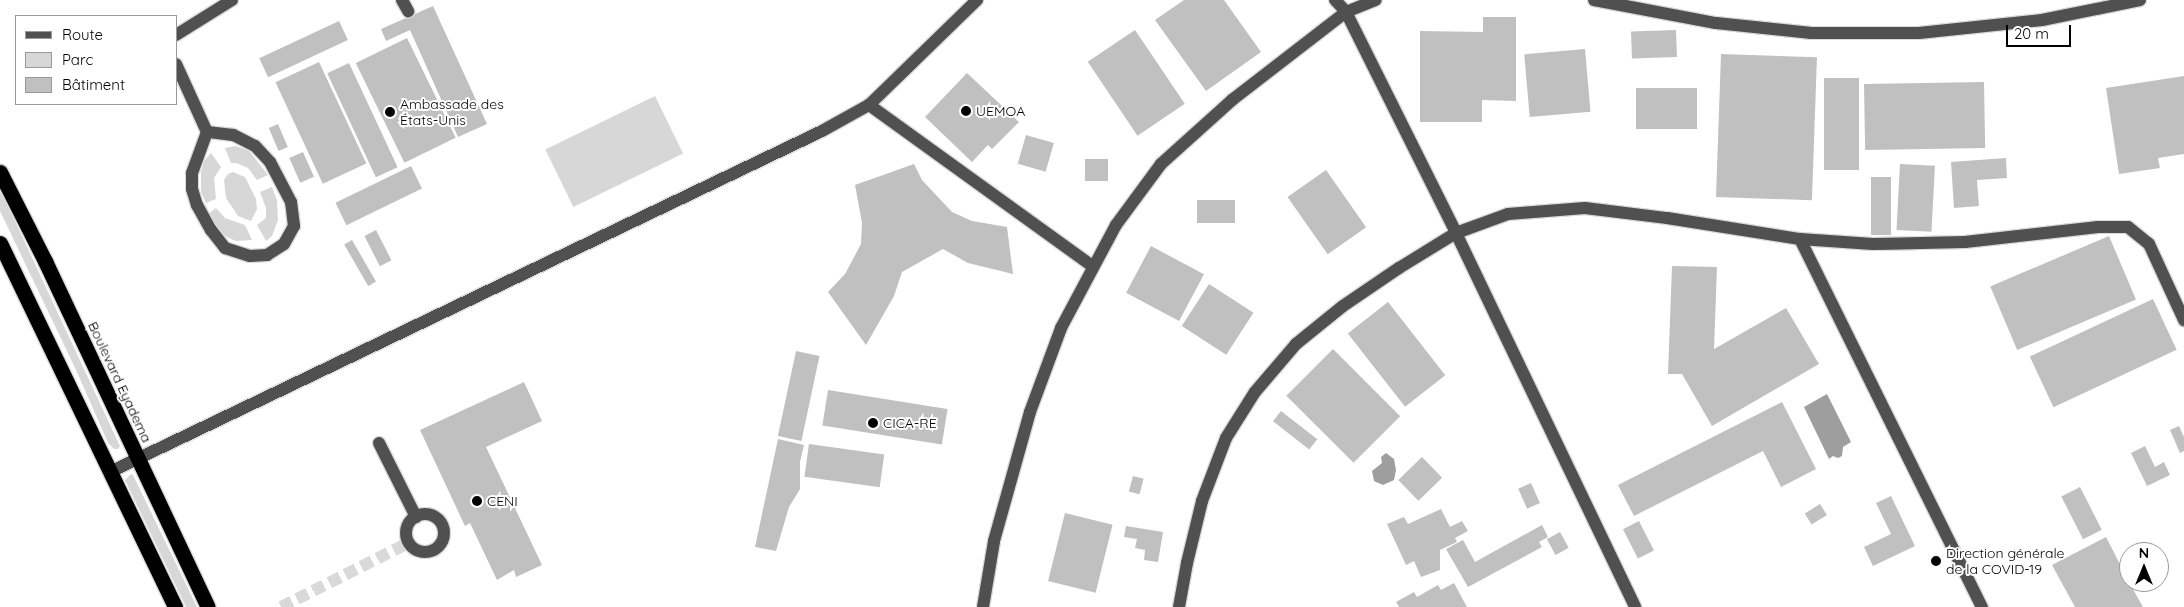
<!DOCTYPE html>
<html>
<head>
<meta charset="utf-8">
<style>
	body { margin:0 }
	#map { position:relative; width:2184px; height:607px; overflow:hidden; background:#fff; font-family:Quicksand,sans-serif }
	div>[style] { position:absolute }
	.green>* { inset:0; background:#d7d7d7; transform-origin:0 0 }
	.water>* { inset:0; background:#9e9e9e }
	.building>* { inset:0; background:#c0c0c0; transform-origin:0 0 }
	.minor-tunnel>* { height:12px; margin-top:-6px; transform-origin:0; background:repeating-linear-gradient(90deg,#d9d9d9 0 12px,transparent 0 18px) }
	.roads { filter:drop-shadow(1px 0 #dbdbdb) drop-shadow(-1px 0 #dbdbdb) drop-shadow(0 1px #dbdbdb) drop-shadow(0 -1px #dbdbdb) }
	.minor>* { height:12px; margin:-6px; padding:0 6px; transform-origin:6px; border-radius:6px; background:#505050 }
	.minor>.ring { margin:-6px; padding:0; box-sizing:content-box; background:none; border:12px solid #505050; border-radius:50% }
	.highway>* { height:15px; margin:-7.5px; padding:0 7.5px; transform-origin:7.5px; border-radius:7.5px; background:#000 }
	.dots>* { width:14px; height:14px; translate:-50% -50%; box-sizing:border-box; border:2px solid #fff; border-radius:50% }
	span { translate:-50% -50%; white-space:nowrap; text-align:center; line-height:1.15; -webkit-text-stroke:4px #fff; paint-order:stroke }
	.poi-label { font-size:14px; color:#000 }
	.left { translate:0 -50%; text-align:left }
	.street-label { font-size:14px; color:#000 }
	.legend { position:absolute; left:15px; top:15px; width:162px; height:90px; box-sizing:border-box; background:#fff; border:1px solid #999; margin:0; padding:6px 9px; list-style:none; font-size:15px; color:#000 }
	.legend li { display:flex; align-items:center; gap:10px; height:25px }
	.legend b { width:25px; border:1px solid #999 }
	.north { position:absolute; left:2119px; top:542px; width:50px; height:50px; box-sizing:border-box; background:#fff; border:1px solid #999; border-radius:50%; rotate:0deg; font-size:14px; font-weight:700; line-height:20px; text-align:center; color:#000 }
	.north::after { content:''; display:block; margin:auto; width:18px; height:22px; background:#000; clip-path:polygon(50% 0,100% 100%,50% 72%,0 100%) }
	.scale { position:absolute; left:2006px; top:25px; width:65px; height:22px; box-sizing:border-box; border:2px solid #000; border-top:0; padding-left:6px; font-size:15px; line-height:18px; white-space:nowrap; color:#000; -webkit-text-stroke:4px #fff; paint-order:stroke }
</style>
</head>
<body>
<div id="map">
	<div class="green">
		<i style="left:655px;top:96px;width:64px;height:122px;rotate:64deg"></i>
		<i style="clip-path:polygon(236px 146px,249px 151px,268px 175px,257px 180px,248px 168px,236px 163px,231px 163px,225px 148px)"></i>
		<i style="clip-path:polygon(211px 153px,221px 167px,214px 178px,216px 199px,206px 203px,201px 192px,201px 172px,204px 161px)"></i>
		<i style="clip-path:polygon(233px 172px,245px 177px,256px 199px,257px 209px,251px 221px,238px 216px,226px 198px,224px 180px,228px 174px)"></i>
		<i style="clip-path:polygon(272px 187px,277px 200px,278px 220px,272px 236px,266px 241px,257px 225px,266px 218px,266px 208px,260px 192px)"></i>
		<i style="clip-path:polygon(0 189px,120px 446px,118px 449px,114px 449px,108px 443px,77px 372px,0 211px)"></i>
		<i style="clip-path:polygon(216px 208px,225px 218px,245px 225px,252px 240px,236px 241px,227px 237px,216px 228px,207px 215px)"></i>
		<i style="clip-path:polygon(131px 474px,133px 475px,197px 607px,186px 607px,171px 576px,125px 480px)"></i>
	</div>
	<div class="water">
		<i style="clip-path:polygon(1827px 394px,1851px 442px,1843px 447px,1842px 456px,1838px 458px,1833px 456px,1829px 459px,1804px 407px)"></i>
		<i style="clip-path:polygon(1386px 453px,1394px 459px,1396px 470px,1394px 480px,1383px 485px,1374px 481px,1372px 471px,1382px 463px,1381px 457px)"></i>
	</div>
	<div class="building">
		<i style="clip-path:polygon(1184px 0,1224px 0,1261px 52px,1206px 91px,1155px 20px)"></i>
		<i style="clip-path:polygon(433px 6px,487px 124px,458px 137px,410px 30px,386px 41px,381px 29px)"></i>
		<i style="clip-path:polygon(1483px 17px,1516px 17px,1516px 101px,1482px 100px,1482px 122px,1420px 122px,1420px 31px,1483px 32px)"></i>
		<i style="left:339px;top:21px;width:21px;height:88px;rotate:65deg"></i>
		<i style="left:1135px;top:30px;width:89px;height:57px;rotate:56deg"></i>
		<i style="left:1676px;top:30px;width:27px;height:45px;rotate:88deg"></i>
		<i style="left:407px;top:38px;width:111px;height:57px;rotate:64deg"></i>
		<i style="left:1585px;top:49px;width:63px;height:61px;rotate:85deg"></i>
		<i style="left:1721px;top:54px;width:96px;height:143px;rotate:2deg"></i>
		<i style="left:319px;top:62px;width:112px;height:48px;rotate:65deg"></i>
		<i style="left:349px;top:63px;width:115px;height:24px;rotate:65deg"></i>
		<i style="clip-path:polygon(967px 73px,1019px 122px,992px 149px,988px 145px,972px 162px,925px 117px)"></i>
		<i style="clip-path:polygon(2184px 76px,2184px 154px,2158px 158px,2160px 168px,2119px 174px,2106px 88px)"></i>
		<i style="left:1824px;top:78px;width:35px;height:92px"></i>
		<i style="left:1984px;top:82px;width:66px;height:120px;rotate:89deg"></i>
		<i style="left:1697px;top:88px;width:41px;height:61px;rotate:90deg"></i>
		<i style="left:278px;top:124px;width:25px;height:10px;rotate:67deg"></i>
		<i style="left:1026px;top:135px;width:29px;height:30px;rotate:16deg"></i>
		<i style="left:303px;top:152px;width:27px;height:15px;rotate:66deg"></i>
		<i style="clip-path:polygon(2006px 158px,2007px 178px,1977px 180px,1979px 206px,1954px 208px,1951px 162px)"></i>
		<i style="left:1085px;top:159px;width:23px;height:22px"></i>
		<i style="clip-path:polygon(914px 164px,922px 180px,952px 212px,972px 221px,1007px 227px,1013px 274px,968px 263px,943px 249px,902px 272px,894px 296px,866px 345px,828px 292px,845px 274px,861px 244px,862px 223px,855px 185px)"></i>
		<i style="left:1900px;top:164px;width:35px;height:66px;rotate:3deg"></i>
		<i style="left:411px;top:166px;width:25px;height:84px;rotate:64deg"></i>
		<i style="left:1326px;top:170px;width:70px;height:47px;rotate:55deg"></i>
		<i style="left:1871px;top:177px;width:20px;height:58px"></i>
		<i style="left:1197px;top:200px;width:38px;height:23px"></i>
		<i style="left:376px;top:230px;width:34px;height:13px;rotate:63deg"></i>
		<i style="left:2109px;top:236px;width:69px;height:129px;rotate:67deg"></i>
		<i style="left:352px;top:240px;width:48px;height:9px;rotate:60deg"></i>
		<i style="left:1151px;top:246px;width:60px;height:53px;rotate:28deg"></i>
		<i style="clip-path:polygon(1672px 266px,1717px 267px,1714px 349px,1786px 308px,1819px 364px,1712px 426px,1682px 374px,1668px 374px)"></i>
		<i style="left:1209px;top:284px;width:53px;height:50px;rotate:33deg"></i>
		<i style="left:2153px;top:299px;width:56px;height:136px;rotate:65deg"></i>
		<i style="left:1388px;top:302px;width:93px;height:51px;rotate:52deg"></i>
		<i style="left:1333px;top:349px;width:95px;height:66px;rotate:45deg"></i>
		<i style="left:796px;top:351px;width:24px;height:87px;rotate:12deg"></i>
		<i style="clip-path:polygon(524px 382px,542px 421px,486px 447px,542px 565px,516px 577px,514px 570px,497px 580px,470px 523px,465px 526px,420px 430px)"></i>
		<i style="left:828px;top:390px;width:121px;height:36px;rotate:9deg"></i>
		<i style="clip-path:polygon(1782px 402px,1816px 469px,1781px 487px,1763px 451px,1634px 516px,1618px 485px)"></i>
		<i style="left:1281px;top:411px;width:46px;height:13px;rotate:38deg"></i>
		<i style="clip-path:polygon(2179px 426px,2184px 437px,2184px 451px,2180px 453px,2170px 430px)"></i>
		<i style="clip-path:polygon(778px 439px,804px 445px,800px 462px,800px 489px,789px 507px,776px 551px,755px 547px)"></i>
		<i style="left:809px;top:444px;width:76px;height:33px;rotate:8deg"></i>
		<i style="clip-path:polygon(2145px 446px,2155px 467px,2164px 462px,2170px 475px,2147px 486px,2131px 453px)"></i>
		<i style="left:1422px;top:457px;width:29px;height:33px;rotate:46deg"></i>
		<i style="left:1133px;top:476px;width:11px;height:16px;rotate:15deg"></i>
		<i style="left:1531px;top:483px;width:22px;height:14px;rotate:66deg"></i>
		<i style="left:2080px;top:487px;width:48px;height:21px;rotate:63deg"></i>
		<i style="clip-path:polygon(1891px 496px,1915px 546px,1873px 566px,1864px 547px,1891px 534px,1876px 503px)"></i>
		<i style="left:1820px;top:504px;width:13px;height:18px;rotate:58deg"></i>
		<i style="clip-path:polygon(1441px 509px,1450px 527px,1462px 521px,1468px 531px,1455px 538px,1457px 542px,1440px 550px,1440px 570px,1421px 577px,1414px 561px,1406px 565px,1387px 524px,1404px 517px,1408px 524px)"></i>
		<i style="left:1065px;top:513px;width:49px;height:70px;rotate:14deg"></i>
		<i style="left:1639px;top:521px;width:33px;height:18px;rotate:63deg"></i>
		<i style="clip-path:polygon(1542px 525px,1548px 537px,1539px 542px,1542px 547px,1468px 587px,1446px 549px,1463px 540px,1475px 562px)"></i>
		<i style="clip-path:polygon(1126px 526px,1163px 532px,1158px 562px,1144px 560px,1145px 550px,1135px 548px,1137px 539px,1124px 537px)"></i>
		<i style="left:1560px;top:532px;width:18px;height:15px;rotate:61deg"></i>
		<i style="clip-path:polygon(2106px 537px,2129px 582px,2143px 607px,2075px 607px,2052px 565px)"></i>
		<i style="clip-path:polygon(1454px 583px,1467px 607px,1399px 607px,1396px 602px,1414px 592px,1417px 597px,1438px 585px,1441px 590px)"></i>
	</div>
	<div class="minor-tunnel">
		<i style="left:281px;top:607px;width:142px;rotate:-26.7deg"></i>
	</div>
	<div class="roads">
		<div class="minor">
			<i style="left:402px;top:0;width:13px;rotate:61deg"></i>
			<i style="left:1335px;top:0;width:16px;rotate:47deg"></i>
			<i style="left:1346px;top:12px;width:247px;rotate:63.5deg"></i>
			<i style="left:1456px;top:233px;width:415px;rotate:64.4deg"></i>
			<i style="left:1594px;top:0;width:124px;rotate:10.7deg"></i>
			<i style="left:1716px;top:23px;width:96px;rotate:6deg"></i>
			<i style="left:1811px;top:33px;width:108px"></i>
			<i style="left:1919px;top:33px;width:124px;rotate:-6deg"></i>
			<i style="left:2042px;top:20px;width:100px;rotate:-11.5deg"></i>
			<i style="left:176px;top:35px;width:66px;rotate:-32deg"></i>
			<i style="left:176px;top:64px;width:75px;rotate:65.5deg"></i>
			<i style="left:207px;top:132px;width:44px;rotate:110.1deg"></i>
			<i style="left:192px;top:173px;width:16px;rotate:90deg"></i>
			<i style="left:192px;top:189px;width:17px;rotate:73deg"></i>
			<i style="left:197px;top:205px;width:29px;rotate:61deg"></i>
			<i style="left:211px;top:230px;width:23px;rotate:52deg"></i>
			<i style="left:225px;top:248px;width:26px;rotate:18deg"></i>
			<i style="left:250px;top:256px;width:17px;rotate:-3deg"></i>
			<i style="left:267px;top:255px;width:20px;rotate:-33deg"></i>
			<i style="left:284px;top:244px;width:21px;rotate:-61deg"></i>
			<i style="left:294px;top:226px;width:24px;rotate:-97deg"></i>
			<i style="left:291px;top:202px;width:45px;rotate:-117.7deg"></i>
			<i style="left:270px;top:162px;width:22px;rotate:-133deg"></i>
			<i style="left:255px;top:146px;width:25px;rotate:-153deg"></i>
			<i style="left:233px;top:135px;width:26px;rotate:-173deg"></i>
			<i style="left:869px;top:105px;width:275px;rotate:35.8deg"></i>
			<i style="left:1800px;top:239px;width:411px;rotate:63.7deg"></i>
			<i style="left:379px;top:443px;width:83px;rotate:63.4deg"></i>
			<i style="left:110px;top:472px;width:789px;rotate:-25.59deg"></i>
			<i style="left:822px;top:131px;width:54px;rotate:-29deg"></i>
			<i style="left:869px;top:105px;width:151px;rotate:-44.2deg"></i>
			<i class="ring" style="left:406px;top:514px;width:26px;height:26px"></i>
			<i style="left:983px;top:607px;width:67px;rotate:-80.5deg"></i>
			<i style="left:994px;top:541px;width:134px;rotate:-74.4deg"></i>
			<i style="left:1030px;top:412px;width:90px;rotate:-69.7deg"></i>
			<i style="left:1061px;top:328px;width:117px;rotate:-61.9deg"></i>
			<i style="left:1116px;top:225px;width:76px;rotate:-53.6deg"></i>
			<i style="left:1161px;top:164px;width:96px;rotate:-42deg"></i>
			<i style="left:1232px;top:100px;width:144px;rotate:-37.7deg"></i>
			<i style="left:1346px;top:12px;width:32px;rotate:-22deg"></i>
			<i style="left:1179px;top:607px;width:45px;rotate:-79.7deg"></i>
			<i style="left:1187px;top:563px;width:64px;rotate:-76.4deg"></i>
			<i style="left:1202px;top:501px;width:67px;rotate:-69.1deg"></i>
			<i style="left:1226px;top:438px;width:54px;rotate:-57.8deg"></i>
			<i style="left:1255px;top:392px;width:63px;rotate:-49.5deg"></i>
			<i style="left:1296px;top:344px;width:60px;rotate:-39deg"></i>
			<i style="left:1343px;top:306px;width:68px;rotate:-34.2deg"></i>
			<i style="left:1399px;top:268px;width:67px;rotate:-31.6deg"></i>
			<i style="left:1456px;top:233px;width:55px;rotate:-20.1deg"></i>
			<i style="left:1508px;top:214px;width:77px;rotate:-4.5deg"></i>
			<i style="left:1585px;top:208px;width:83px;rotate:7deg"></i>
			<i style="left:1667px;top:218px;width:135px;rotate:9deg"></i>
			<i style="left:1800px;top:239px;width:73px;rotate:3.9deg"></i>
			<i style="left:1873px;top:244px;width:92px;rotate:-1.2deg"></i>
			<i style="left:1965px;top:242px;width:134px;rotate:-6.4deg"></i>
			<i style="left:2098px;top:227px;width:30px"></i>
			<i style="left:2128px;top:227px;width:27px;rotate:39deg"></i>
			<i style="left:2149px;top:244px;width:84px;rotate:65.3deg"></i>
		</div>
		<div class="highway">
			<i style="left:0;top:172px;width:100px;rotate:63.2deg"></i>
			<i style="left:45px;top:261px;width:382px;rotate:64.8deg"></i>
			<i style="left:0;top:243px;width:404px;rotate:64.3deg"></i>
		</div>
	</div>
	<div class="dots">
		<i style="left:966px;top:111px;background:#000"></i>
		<i style="left:390px;top:112px;background:#000"></i>
		<i style="left:873px;top:423px;background:#000"></i>
		<i style="left:477px;top:501px;background:#000"></i>
		<i style="left:1936px;top:561px;background:#000"></i>
	</div>
	<div class="poi-label">
		<span class="left" style="left:400px;top:112px">Ambassade des<br>États-Unis</span>
		<span class="left" style="left:976px;top:111px">UEMOA</span>
		<span class="left" style="left:883px;top:423px">CICA-RE</span>
		<span class="left" style="left:487px;top:501px">CENI</span>
		<span class="left" style="left:1946px;top:561px">Direction générale<br>de la COVID-19</span>
	</div>
	<div class="street-label">
		<span style="left:120px;top:382px;rotate:65deg">Boulevard Eyadema</span>
	</div>
	<ul class="legend">
	<li><b style="height:6px;background:#505050"></b>Route</li>
	<li><b style="height:14px;background:#d7d7d7"></b>Parc</li>
	<li><b style="height:14px;background:#c0c0c0"></b>Bâtiment</li>
	</ul>
	<div class="north">N</div>
	<div class="scale">20 m</div>
</div>
</body>
</html>
